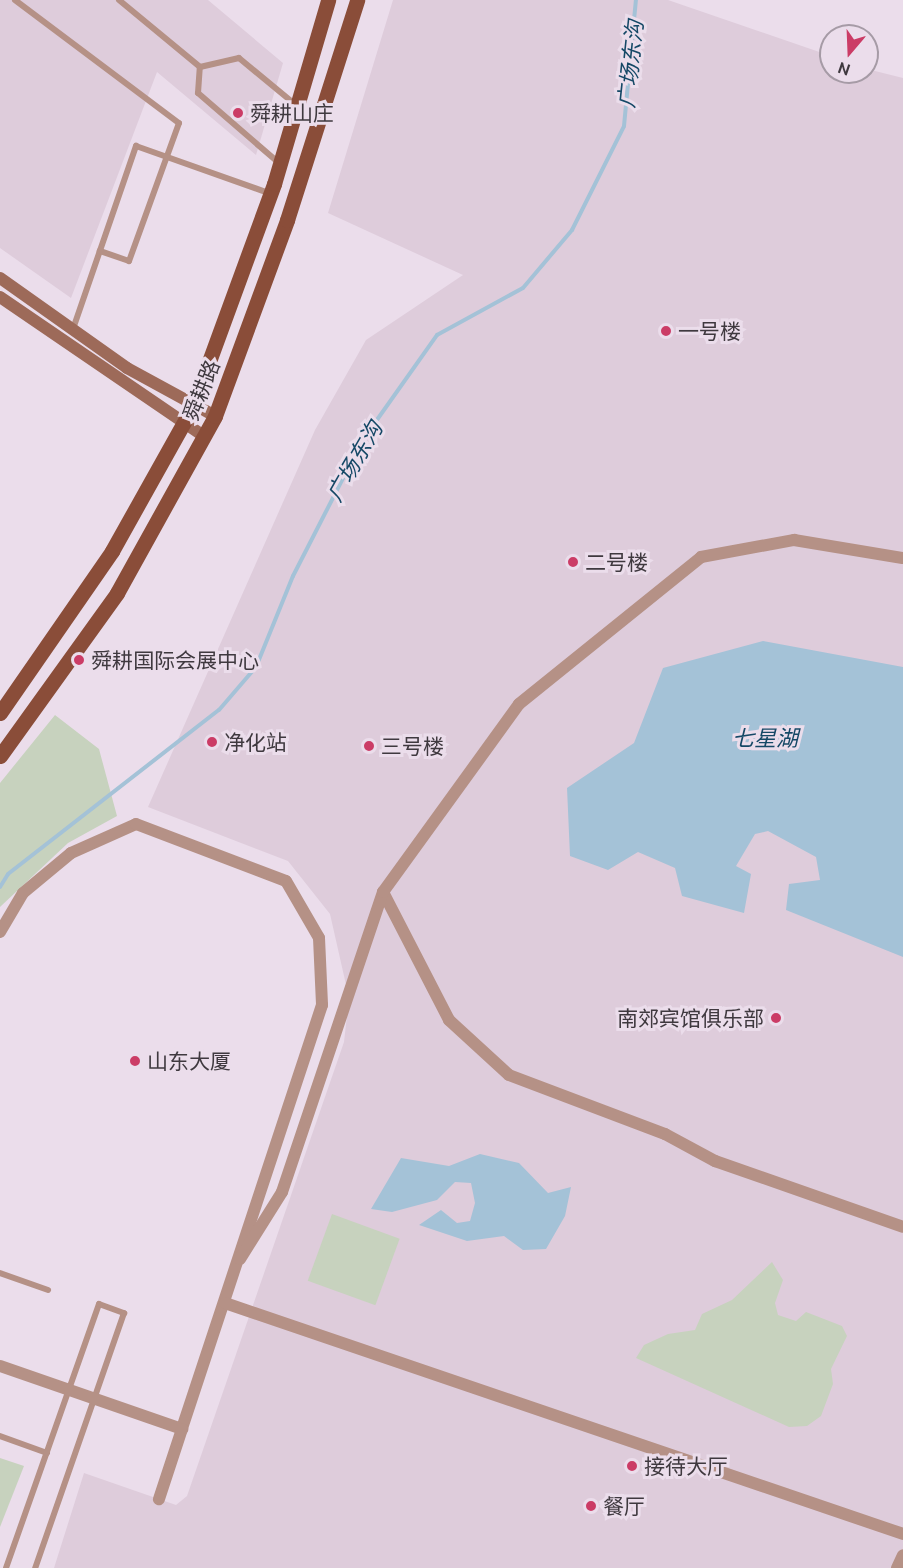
<!DOCTYPE html>
<html>
<head>
<meta charset="utf-8">
<style>
	body { margin:0 }
	#map { position:relative; width:903px; height:1568px; overflow:hidden; background:#ebddeb; font-family:Ubuntu,"Noto Sans SC",sans-serif }
	div>[style] { position:absolute }
	.commercial>* { inset:0; background:#deccdb }
	.green>* { inset:0; background:#c7d2be; transform-origin:0 0 }
	.water>* { inset:0; background:#a4c2d7 }
	.stream>* { height:4px; margin:-2px; padding:0 2px; transform-origin:2px; border-radius:2px; background:#a4c2d7 }
	.lane>* { height:6px; margin:-3px; padding:0 3px; transform-origin:3px; border-radius:3px; background:#b59186 }
	.street>* { height:12px; margin:-6px; padding:0 6px; transform-origin:6px; border-radius:6px; background:#b59186 }
	.secondary>* { height:12px; margin:-6px; padding:0 6px; transform-origin:6px; border-radius:6px; background:#9d6a59 }
	.primary>* { height:15px; margin:-7.5px; padding:0 7.5px; transform-origin:7.5px; border-radius:7.5px; background:#8a4d39 }
	.dots>* { width:16px; height:16px; translate:-50% -50%; box-sizing:border-box; border:3px solid #ebddeb; border-radius:50% }
	span { translate:-50% -50%; white-space:nowrap; text-align:center; line-height:1.15; -webkit-text-stroke:6px #ebddeb; paint-order:stroke }
	.poi-label { font-size:21px; color:#3f393f }
	.left { translate:0 -50%; text-align:left }
	.right { translate:-100% -50%; text-align:right }
	.street-label { font-size:21px; color:#3f393f }
	.water-label { font-size:22px; color:#154866; font-style:italic }
	.north { position:absolute; left:819px; top:24px; width:60px; height:60px; box-sizing:border-box; background:#ebddeb; border:2px solid #a69ba6; border-radius:50%; rotate:199deg; font-size:16px; font-weight:700; line-height:24px; text-align:center; color:#3f393f }
	.north::after { content:''; display:block; margin:auto; width:21px; height:27px; background:#cb3c66; clip-path:polygon(50% 0,100% 100%,50% 72%,0 100%) }
</style>
</head>
<body>
<div id="map">
	<div class="commercial">
		<i style="clip-path:polygon(0 0,208px 0,283px 63px,256px 155px,157px 72px,71px 298px,0 248px)"></i>
		<i style="clip-path:polygon(393px 0,668px 0,831px 56px,831px 72px,867px 69px,903px 78px,903px 1568px,54px 1568px,84px 1473px,176px 1505px,187px 1496px,344px 1042px,349px 998px,330px 914px,288px 861px,148px 807px,315px 430px,366px 340px,463px 275px,328px 213px)"></i>
	</div>
	<div class="green">
		<i style="clip-path:polygon(55px 715px,99px 749px,117px 816px,68px 843px,0 907px,0 783px)"></i>
		<i style="left:332px;top:1214px;width:72px;height:71px;rotate:20deg"></i>
		<i style="clip-path:polygon(772px 1262px,783px 1280px,775px 1303px,778px 1315px,796px 1321px,806px 1312px,842px 1326px,847px 1336px,831px 1369px,833px 1384px,821px 1416px,807px 1426px,789px 1427px,636px 1358px,644px 1345px,668px 1334px,695px 1330px,702px 1314px,732px 1300px)"></i>
		<i style="clip-path:polygon(0 1458px,24px 1466px,0 1527px)"></i>
	</div>
	<div class="water">
		<i style="clip-path:polygon(763px 641px,903px 667px,903px 957px,786px 910px,789px 884px,820px 880px,816px 857px,768px 831px,755px 834px,736px 866px,751px 874px,744px 913px,682px 896px,675px 868px,638px 852px,608px 870px,570px 856px,567px 788px,634px 743px,663px 668px)"></i>
		<i style="clip-path:polygon(480px 1154px,519px 1163px,548px 1193px,571px 1187px,565px 1216px,546px 1249px,523px 1250px,504px 1236px,467px 1241px,419px 1225px,441px 1210px,457px 1223px,470px 1221px,475px 1203px,471px 1183px,455px 1182px,437px 1200px,392px 1212px,371px 1209px,401px 1158px,449px 1166px)"></i>
	</div>
	<div class="stream">
		<i style="left:0;top:887px;width:15px;rotate:-58deg"></i>
		<i style="left:8px;top:874px;width:267px;rotate:-37.9deg"></i>
		<i style="left:219px;top:710px;width:57px;rotate:-49.3deg"></i>
		<i style="left:256px;top:667px;width:98px;rotate:-67.9deg"></i>
		<i style="left:293px;top:576px;width:152px;rotate:-62.9deg"></i>
		<i style="left:362px;top:441px;width:130px;rotate:-54.7deg"></i>
		<i style="left:437px;top:335px;width:98px;rotate:-28.7deg"></i>
		<i style="left:523px;top:288px;width:76px;rotate:-49.8deg"></i>
		<i style="left:572px;top:230px;width:116px;rotate:-63.4deg"></i>
		<i style="left:624px;top:126px;width:127px;rotate:-84.6deg"></i>
	</div>
	<div class="lane">
		<i style="left:15px;top:0;width:205px;rotate:36.9deg"></i>
		<i style="left:179px;top:123px;width:147px;rotate:109.9deg"></i>
		<i style="left:129px;top:261px;width:31px;rotate:-161deg"></i>
		<i style="left:119px;top:0;width:105px;rotate:39.6deg"></i>
		<i style="left:279px;top:163px;width:107px;rotate:-139.2deg"></i>
		<i style="left:198px;top:93px;width:26px;rotate:-86deg"></i>
		<i style="left:200px;top:67px;width:40px;rotate:-13deg"></i>
		<i style="left:239px;top:58px;width:75px;rotate:39.6deg"></i>
		<i style="left:73px;top:329px;width:194px;rotate:-71deg"></i>
		<i style="left:136px;top:146px;width:141px;rotate:19.5deg"></i>
		<i style="left:0;top:1273px;width:51px;rotate:19.5deg"></i>
		<i style="left:0;top:1436px;width:50px;rotate:19.9deg"></i>
		<i style="left:6px;top:1568px;width:280px;rotate:-70.6deg"></i>
		<i style="left:99px;top:1304px;width:27px;rotate:20deg"></i>
		<i style="left:124px;top:1313px;width:270px;rotate:109.2deg"></i>
	</div>
	<div class="street">
		<i style="left:383px;top:892px;width:144px;rotate:62.7deg"></i>
		<i style="left:449px;top:1020px;width:81px;rotate:42.5deg"></i>
		<i style="left:509px;top:1075px;width:167px;rotate:20.7deg"></i>
		<i style="left:665px;top:1134px;width:57px;rotate:28.4deg"></i>
		<i style="left:715px;top:1161px;width:199px;rotate:19.3deg"></i>
		<i style="left:0;top:932px;width:45px;rotate:-59.5deg"></i>
		<i style="left:23px;top:893px;width:62px;rotate:-39.8deg"></i>
		<i style="left:71px;top:853px;width:71px;rotate:-24deg"></i>
		<i style="left:136px;top:824px;width:160px;rotate:20.8deg"></i>
		<i style="left:286px;top:881px;width:66px;rotate:59.9deg"></i>
		<i style="left:319px;top:938px;width:67px;rotate:87.4deg"></i>
		<i style="left:322px;top:1005px;width:447px;rotate:108.3deg"></i>
		<i style="left:240px;top:1259px;width:79px;rotate:-57.9deg"></i>
		<i style="left:282px;top:1192px;width:317px;rotate:-71.4deg"></i>
		<i style="left:383px;top:892px;width:232px;rotate:-54.1deg"></i>
		<i style="left:519px;top:704px;width:234px;rotate:-38.9deg"></i>
		<i style="left:701px;top:557px;width:95px;rotate:-10.4deg"></i>
		<i style="left:794px;top:540px;width:110px;rotate:9.4deg"></i>
		<i style="left:225px;top:1303px;width:716px;rotate:18.81deg"></i>
		<i style="left:0;top:1366px;width:193px;rotate:19.1deg"></i>
		<i style="left:182px;top:1429px;width:74px;rotate:108.2deg"></i>
		<i style="left:897px;top:1568px;width:14px;rotate:-65deg"></i>
	</div>
	<div class="secondary">
		<i style="left:0;top:278px;width:156px;rotate:35.3deg"></i>
		<i style="left:127px;top:368px;width:100px;rotate:28.6deg"></i>
		<i style="left:0;top:297px;width:247px;rotate:34.3deg"></i>
	</div>
	<div class="primary">
		<i style="left:0;top:713px;width:197px;rotate:-55.3deg"></i>
		<i style="left:112px;top:551px;width:164px;rotate:-60.8deg"></i>
		<i style="left:192px;top:408px;width:239px;rotate:-69.9deg"></i>
		<i style="left:274px;top:184px;width:192px;rotate:-73.6deg"></i>
		<i style="left:0;top:756px;width:201px;rotate:-54.3deg"></i>
		<i style="left:117px;top:593px;width:202px;rotate:-61deg"></i>
		<i style="left:215px;top:416px;width:209px;rotate:-69.8deg"></i>
		<i style="left:287px;top:220px;width:231px;rotate:-72.3deg"></i>
	</div>
	<div class="dots">
		<i style="left:238px;top:113px;background:#cb3c66"></i>
		<i style="left:666px;top:331px;background:#cb3c66"></i>
		<i style="left:573px;top:562px;background:#cb3c66"></i>
		<i style="left:79px;top:660px;background:#cb3c66"></i>
		<i style="left:212px;top:742px;background:#cb3c66"></i>
		<i style="left:369px;top:746px;background:#cb3c66"></i>
		<i style="left:776px;top:1018px;background:#cb3c66"></i>
		<i style="left:135px;top:1061px;background:#cb3c66"></i>
		<i style="left:632px;top:1466px;background:#cb3c66"></i>
		<i style="left:591px;top:1506px;background:#cb3c66"></i>
	</div>
	<div class="poi-label">
		<span class="left" style="left:250px;top:113px">舜耕山庄</span>
		<span class="left" style="left:678px;top:331px">一号楼</span>
		<span class="left" style="left:585px;top:562px">二号楼</span>
		<span class="left" style="left:91px;top:660px">舜耕国际会展中心</span>
		<span class="left" style="left:224px;top:742px">净化站</span>
		<span class="left" style="left:381px;top:746px">三号楼</span>
		<span class="right" style="left:764px;top:1018px">南郊宾馆俱乐部</span>
		<span class="left" style="left:147px;top:1061px">山东大厦</span>
		<span class="left" style="left:644px;top:1466px">接待大厅</span>
		<span class="left" style="left:603px;top:1506px">餐厅</span>
	</div>
	<div class="street-label">
		<span style="left:201px;top:390px;rotate:-68deg">舜耕路</span>
	</div>
	<div class="water-label">
		<span style="left:630px;top:64px;rotate:-84deg">广场东沟</span>
		<span style="left:354px;top:461px;rotate:-60deg">广场东沟</span>
		<span style="left:765px;top:738px">七星湖</span>
	</div>
	<div class="north">N</div>
</div>
</body>
</html>
